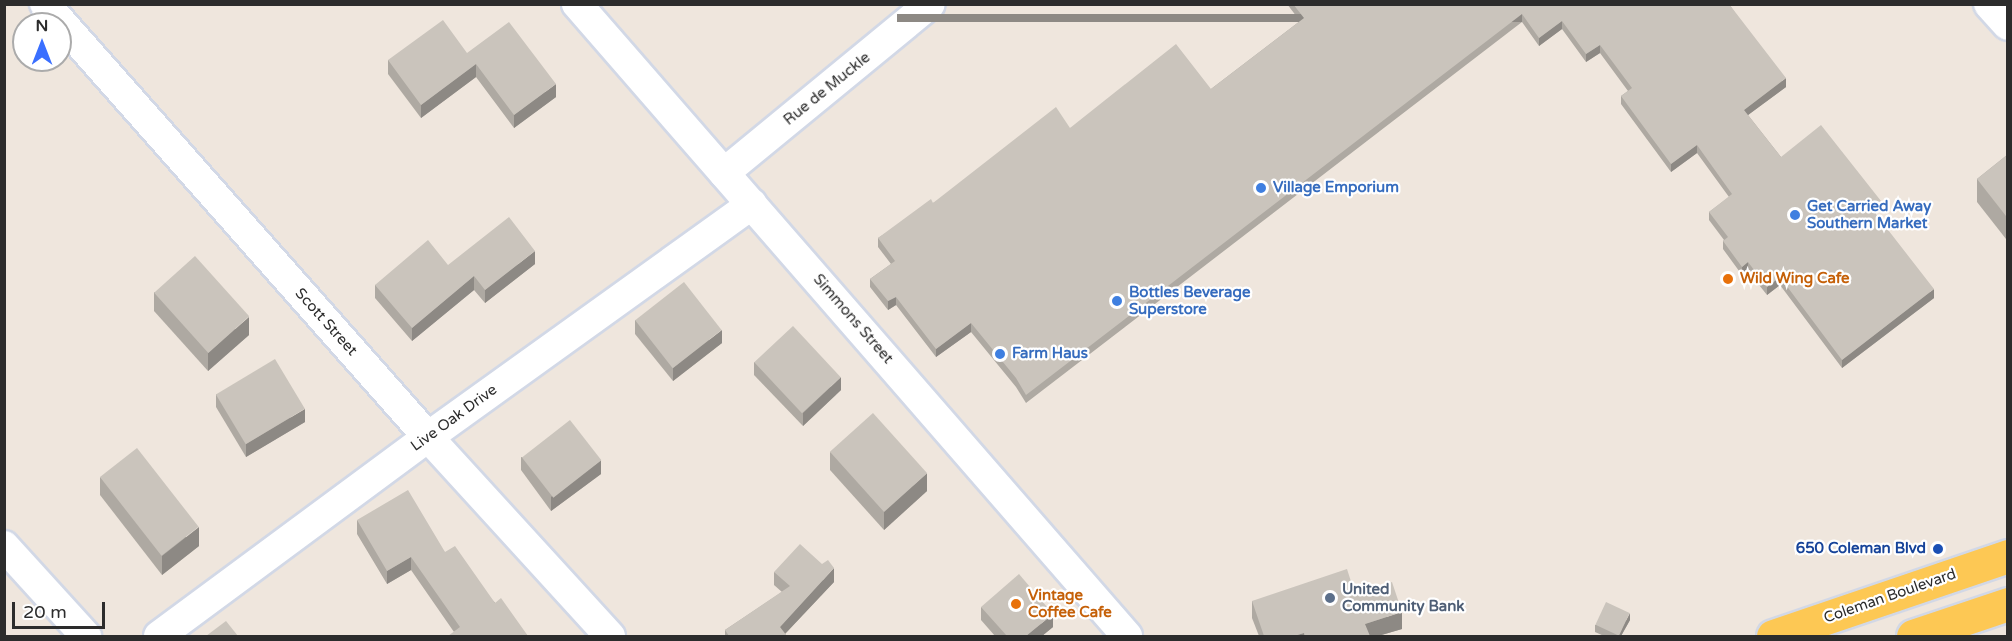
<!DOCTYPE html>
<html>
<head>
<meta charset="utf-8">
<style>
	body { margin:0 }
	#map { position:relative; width:2012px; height:641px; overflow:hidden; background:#efe6dd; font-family:"Varela Round",sans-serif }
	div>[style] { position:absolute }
	.roads { filter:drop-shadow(2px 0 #d2d8e6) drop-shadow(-2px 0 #d2d8e6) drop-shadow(0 2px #d2d8e6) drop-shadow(0 -2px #d2d8e6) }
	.street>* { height:30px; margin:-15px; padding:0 15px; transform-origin:15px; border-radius:15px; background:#fff }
	.primary>* { height:33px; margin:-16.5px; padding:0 16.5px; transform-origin:16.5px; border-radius:16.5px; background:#fdc854 }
	.wall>* { inset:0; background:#aea9a2 }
	.shaded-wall>* { inset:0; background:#8d8984; transform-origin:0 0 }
	.building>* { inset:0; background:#cac4bc; transform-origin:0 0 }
	.dots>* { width:16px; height:16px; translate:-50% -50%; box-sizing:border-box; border:3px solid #fff; border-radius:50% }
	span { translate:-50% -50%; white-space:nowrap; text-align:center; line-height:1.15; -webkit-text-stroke:4.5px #fff; paint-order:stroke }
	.street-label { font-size:15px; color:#2c2c2c }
	.shop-label { font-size:15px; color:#366cbe; font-weight:700 }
	.left { translate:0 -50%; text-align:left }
	.food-label { font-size:15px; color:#c56008; font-weight:700 }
	.transit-label { font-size:15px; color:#164399; font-weight:700 }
	.right { translate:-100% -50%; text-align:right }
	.service-label { font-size:15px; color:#4e5e75; font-weight:700 }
	.frame { position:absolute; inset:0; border:6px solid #2c2c2c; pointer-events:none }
	.north { position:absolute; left:12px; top:12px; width:60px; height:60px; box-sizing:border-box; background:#fff; border:2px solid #ababab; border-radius:50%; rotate:0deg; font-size:16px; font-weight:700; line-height:24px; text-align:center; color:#2c2c2c }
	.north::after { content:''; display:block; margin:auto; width:21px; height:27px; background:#3a6fff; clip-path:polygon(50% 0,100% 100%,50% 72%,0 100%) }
	.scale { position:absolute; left:12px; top:602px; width:93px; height:27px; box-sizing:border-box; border:3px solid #2c2c2c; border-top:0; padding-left:8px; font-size:18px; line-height:21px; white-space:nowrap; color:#2c2c2c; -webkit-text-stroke:4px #fff; paint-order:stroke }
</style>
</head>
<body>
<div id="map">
	<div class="roads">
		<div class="street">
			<i style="left:45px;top:4px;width:578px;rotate:48.51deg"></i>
			<i style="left:428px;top:437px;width:270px;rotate:47.6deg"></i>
			<i style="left:577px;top:4px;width:838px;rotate:48.97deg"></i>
			<i style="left:1989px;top:4px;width:28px;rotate:48deg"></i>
			<i style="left:724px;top:173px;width:266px;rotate:-39.4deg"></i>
			<i style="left:4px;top:546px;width:122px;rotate:47.7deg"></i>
			<i style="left:159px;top:636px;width:335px;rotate:-36.5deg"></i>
			<i style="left:428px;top:437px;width:399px;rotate:-35.7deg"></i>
		</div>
		<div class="primary">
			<i style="left:1773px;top:636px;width:248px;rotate:-18.8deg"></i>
			<i style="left:1913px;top:636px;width:100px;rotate:-18.6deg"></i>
		</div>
	</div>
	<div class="wall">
		<i style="clip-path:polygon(1287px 4px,1729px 4px,1786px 87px,1748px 115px,1781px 157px,1881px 209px,1875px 213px,1934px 298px,1842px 368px,1780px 285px,1767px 295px,1748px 271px,1742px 275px,1723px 249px,1723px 241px,1724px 240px,1709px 220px,1709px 212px,1729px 197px,1697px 153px,1671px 172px,1621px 104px,1621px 96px,1628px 91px,1600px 53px,1586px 62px,1562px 29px,1539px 46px,1522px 22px,1026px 403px,1016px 387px,971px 332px,936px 357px,896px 305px,888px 310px,870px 287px,870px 279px,891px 264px,878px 247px,878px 238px,933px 203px,1070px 128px,1211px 89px,1300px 21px)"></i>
		<i style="clip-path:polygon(467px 53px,556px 97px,514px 128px,476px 77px,421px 118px,388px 74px,388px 60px)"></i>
		<i style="clip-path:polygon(2007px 155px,2007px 238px,2006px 239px,1977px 202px,1977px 179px)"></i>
		<i style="clip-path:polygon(535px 264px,485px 303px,474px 290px,412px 341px,375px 298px,375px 285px,448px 265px)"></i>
		<i style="clip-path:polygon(154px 292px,249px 335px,208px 371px,154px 311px)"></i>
		<i style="clip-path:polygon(635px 320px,722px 343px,673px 381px,635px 334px)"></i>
		<i style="clip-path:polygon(754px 362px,841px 390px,803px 426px,754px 375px)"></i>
		<i style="clip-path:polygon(216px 394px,305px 422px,246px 457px,216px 407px)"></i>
		<i style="clip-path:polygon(830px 452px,927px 491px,884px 530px,830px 470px)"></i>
		<i style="clip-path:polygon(521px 457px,601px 474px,551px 511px,521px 470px)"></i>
		<i style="clip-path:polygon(100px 477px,199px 546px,162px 575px,100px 495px)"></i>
		<i style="clip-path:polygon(357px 520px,445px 552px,528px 636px,454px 632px,411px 570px,387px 584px,357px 534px)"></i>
		<i style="clip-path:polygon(774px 572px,834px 582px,785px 634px,787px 636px,725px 636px,725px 630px,782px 592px,774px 585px)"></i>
		<i style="clip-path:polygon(1355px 594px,1402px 629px,1378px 636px,1259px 636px,1252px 618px,1252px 601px)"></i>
		<i style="clip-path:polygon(981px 607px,1053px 627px,1042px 636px,995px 636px,981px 620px)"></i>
		<i style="clip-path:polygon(1630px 620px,1621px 636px,1604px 636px,1595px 632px,1595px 625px)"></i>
	</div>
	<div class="shaded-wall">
		<i style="left:1522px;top:14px;width:8px;height:625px;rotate:90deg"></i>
		<i style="clip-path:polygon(1562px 21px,1562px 29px,1539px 46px,1539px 38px)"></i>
		<i style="clip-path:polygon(1600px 45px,1600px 53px,1586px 62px,1586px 54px)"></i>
		<i style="clip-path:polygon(476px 64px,476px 77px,421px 118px,421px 105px)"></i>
		<i style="clip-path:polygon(1786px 78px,1786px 87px,1744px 118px,1744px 110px)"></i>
		<i style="clip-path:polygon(556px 84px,556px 97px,514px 128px,514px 115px)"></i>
		<i style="clip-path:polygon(1697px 145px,1697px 153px,1671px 172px,1671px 164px)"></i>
		<i style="clip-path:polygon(1881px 201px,1881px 209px,1871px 217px,1871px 208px)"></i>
		<i style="left:2007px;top:215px;width:23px;height:1px;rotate:90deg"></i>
		<i style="clip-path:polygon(535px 251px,535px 264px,485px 303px,485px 290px)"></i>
		<i style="clip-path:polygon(1748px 262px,1748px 271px,1742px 275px,1742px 267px)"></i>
		<i style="clip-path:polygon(474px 276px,474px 290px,412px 341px,412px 328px)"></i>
		<i style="clip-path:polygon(1780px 277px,1780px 285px,1767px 295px,1767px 287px)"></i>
		<i style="clip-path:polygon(1934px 289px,1934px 298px,1842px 368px,1842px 360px)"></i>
		<i style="clip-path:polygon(896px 297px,896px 305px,888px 310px,888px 301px)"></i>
		<i style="clip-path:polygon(249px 317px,249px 335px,208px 371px,208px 353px)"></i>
		<i style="clip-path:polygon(971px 323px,971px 332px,936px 357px,936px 349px)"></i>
		<i style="clip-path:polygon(722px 330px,722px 343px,673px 381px,673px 368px)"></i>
		<i style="clip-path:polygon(841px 377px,841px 390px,803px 426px,803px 413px)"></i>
		<i style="clip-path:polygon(305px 409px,305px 422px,246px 457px,246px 444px)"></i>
		<i style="clip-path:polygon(601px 460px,601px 474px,551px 511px,551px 497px)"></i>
		<i style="clip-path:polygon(927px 473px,927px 491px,884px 530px,884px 511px)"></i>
		<i style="clip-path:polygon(199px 527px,199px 546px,162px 575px,162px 556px)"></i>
		<i style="clip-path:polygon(411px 557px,411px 570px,387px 584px,387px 571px)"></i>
		<i style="clip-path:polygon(834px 568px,834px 582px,783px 636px,780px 627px)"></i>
		<i style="clip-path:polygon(1402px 612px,1402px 629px,1378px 636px,1365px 636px,1365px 624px)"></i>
		<i style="clip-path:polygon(1630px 613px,1630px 620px,1621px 636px,1618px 636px)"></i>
		<i style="clip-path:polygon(1053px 614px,1053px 627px,1042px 636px,1026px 636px)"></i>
		<i style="clip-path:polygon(1304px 633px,1304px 636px,1294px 636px)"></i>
	</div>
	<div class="building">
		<i style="clip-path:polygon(1293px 4px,1729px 4px,1786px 78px,1744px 110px,1781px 157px,1821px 125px,1881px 201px,1871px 208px,1934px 289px,1842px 360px,1780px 277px,1767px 287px,1748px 262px,1742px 267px,1723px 241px,1728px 237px,1709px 212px,1732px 194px,1697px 145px,1671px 164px,1621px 96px,1632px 88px,1600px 45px,1586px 54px,1562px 21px,1539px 38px,1522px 14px,1026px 395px,1016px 378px,971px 323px,936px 349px,896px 297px,888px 301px,870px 279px,895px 261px,878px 238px,931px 199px,933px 203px,1056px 107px,1070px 128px,1176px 44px,1211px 89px,1304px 18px)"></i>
		<i style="clip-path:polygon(443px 20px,467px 53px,509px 22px,556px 84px,514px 115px,476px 64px,421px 105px,388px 60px)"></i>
		<i style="clip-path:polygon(2007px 155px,2007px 215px,2006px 216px,1977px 179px)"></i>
		<i style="clip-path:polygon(509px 217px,535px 251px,485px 290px,474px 276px,412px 328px,375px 285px,428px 240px,448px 265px)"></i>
		<i style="left:195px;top:256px;width:81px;height:55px;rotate:48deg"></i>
		<i style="left:684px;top:282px;width:61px;height:62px;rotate:52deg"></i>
		<i style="left:793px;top:326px;width:70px;height:53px;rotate:47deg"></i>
		<i style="left:275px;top:359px;width:58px;height:69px;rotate:59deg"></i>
		<i style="left:873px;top:413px;width:81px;height:58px;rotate:48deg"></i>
		<i style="left:570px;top:420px;width:51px;height:61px;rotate:52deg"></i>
		<i style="left:137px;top:448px;width:100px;height:47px;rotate:52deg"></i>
		<i style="clip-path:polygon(408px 490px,445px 552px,455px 546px,495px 603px,501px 598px,528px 636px,448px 636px,460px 627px,411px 557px,387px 571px,357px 520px)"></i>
		<i style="clip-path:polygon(800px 544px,822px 564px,828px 560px,834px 568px,780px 627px,787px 636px,729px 636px,725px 630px,790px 586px,774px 572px)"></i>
		<i style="clip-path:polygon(1347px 569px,1355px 594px,1392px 582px,1402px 612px,1365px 624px,1370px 636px,1305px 636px,1304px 633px,1294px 636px,1264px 636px,1252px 601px)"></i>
		<i style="clip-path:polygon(1019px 574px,1053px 614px,1026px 636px,1007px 636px,981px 607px)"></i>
		<i style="left:1606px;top:602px;width:26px;height:25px;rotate:25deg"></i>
		<i style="clip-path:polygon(226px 621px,238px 636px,206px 636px)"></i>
	</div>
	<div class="dots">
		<i style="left:1261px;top:188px;background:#3f7fe0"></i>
		<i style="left:1795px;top:215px;background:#3f7fe0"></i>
		<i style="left:1728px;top:279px;background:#e8710a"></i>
		<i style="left:1117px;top:301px;background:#3f7fe0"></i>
		<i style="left:1000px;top:354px;background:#3f7fe0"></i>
		<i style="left:1938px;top:549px;background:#1a4fb4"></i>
		<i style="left:1330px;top:598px;background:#5c6f8a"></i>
		<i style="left:1016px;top:604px;background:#e8710a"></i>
	</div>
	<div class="street-label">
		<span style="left:827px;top:89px;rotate:-39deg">Rue de Muckle</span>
		<span style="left:853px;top:319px;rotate:49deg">Simmons Street</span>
		<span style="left:326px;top:322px;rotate:48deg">Scott Street</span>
		<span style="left:454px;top:418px;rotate:-36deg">Live Oak Drive</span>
		<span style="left:1890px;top:596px;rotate:-19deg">Coleman Boulevard</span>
	</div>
	<div class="shop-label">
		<span class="left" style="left:1273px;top:188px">Village Emporium</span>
		<span class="left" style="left:1807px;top:215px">Get Carried Away<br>Southern Market</span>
		<span class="left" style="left:1129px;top:301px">Bottles Beverage<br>Superstore</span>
		<span class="left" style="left:1012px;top:354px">Farm Haus</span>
	</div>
	<div class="food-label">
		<span class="left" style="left:1740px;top:279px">Wild Wing Cafe</span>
		<span class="left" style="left:1028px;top:604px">Vintage<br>Coffee Cafe</span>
	</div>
	<div class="transit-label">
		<span class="right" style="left:1926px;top:549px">650 Coleman Blvd</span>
	</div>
	<div class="service-label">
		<span class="left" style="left:1342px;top:598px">United<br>Community Bank</span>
	</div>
	<div class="frame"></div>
	<div class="north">N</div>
	<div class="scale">20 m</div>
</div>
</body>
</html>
